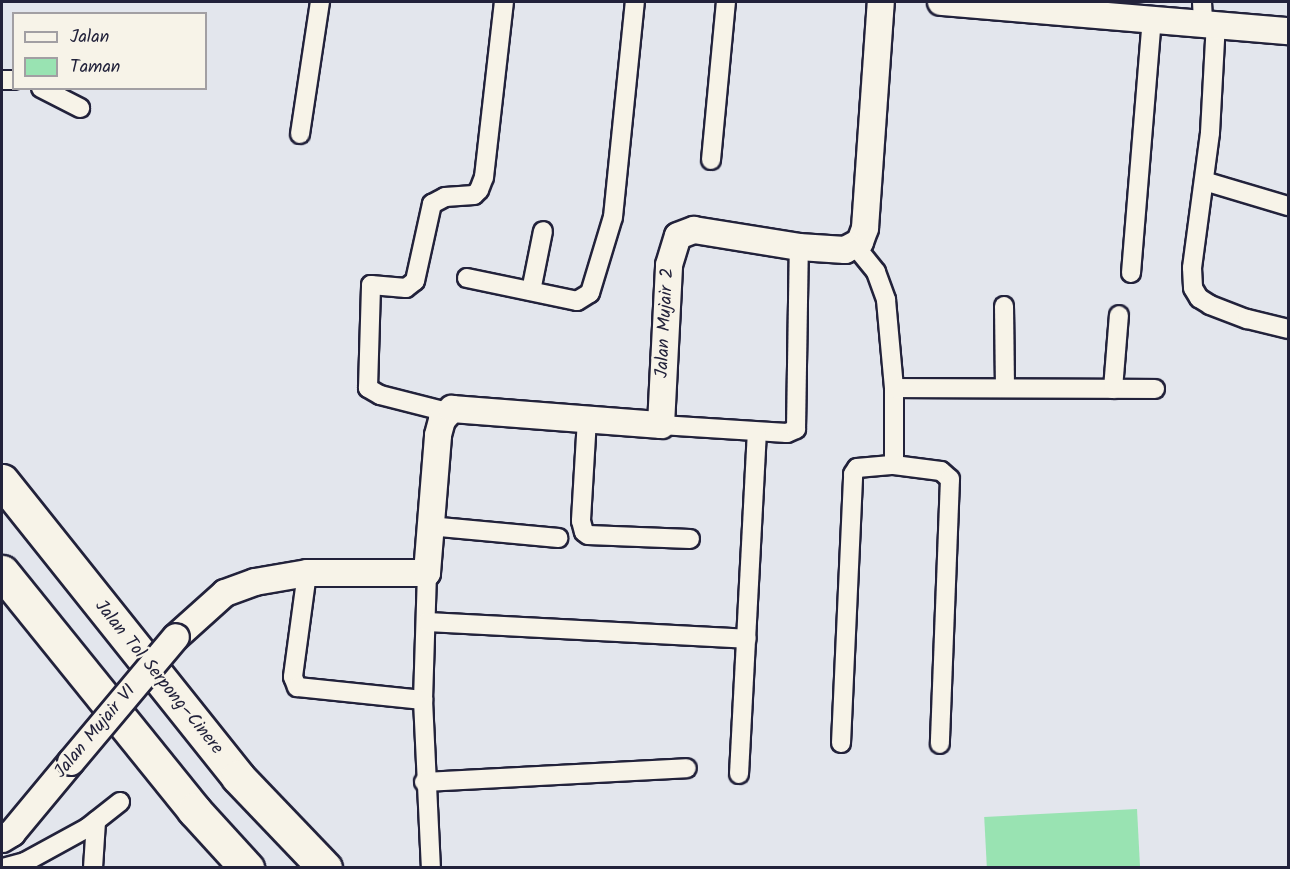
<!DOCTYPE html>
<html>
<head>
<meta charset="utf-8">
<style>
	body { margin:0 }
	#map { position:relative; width:1290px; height:869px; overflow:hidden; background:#e3e6ed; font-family:Kalam,sans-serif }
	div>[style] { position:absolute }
	.green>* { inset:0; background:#99e3b2; transform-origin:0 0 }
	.roads { filter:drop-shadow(2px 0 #22223b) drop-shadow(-2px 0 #22223b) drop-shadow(0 2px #22223b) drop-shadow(0 -2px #22223b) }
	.street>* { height:18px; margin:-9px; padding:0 9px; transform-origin:9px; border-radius:9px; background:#f7f3e8 }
	.secondary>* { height:26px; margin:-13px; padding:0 13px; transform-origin:13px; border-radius:13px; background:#f7f3e8 }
	.highway>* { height:33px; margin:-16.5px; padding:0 16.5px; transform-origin:16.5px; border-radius:16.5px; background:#f7f3e8 }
	.bridges { filter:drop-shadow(2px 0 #22223b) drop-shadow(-2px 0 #22223b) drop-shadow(0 2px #22223b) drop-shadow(0 -2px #22223b) }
	.secondary-bridge>* { height:26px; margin:-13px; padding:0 13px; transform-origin:13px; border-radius:13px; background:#f7f3e8 }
	span { translate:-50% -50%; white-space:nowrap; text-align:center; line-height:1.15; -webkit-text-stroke:4.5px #f7f3e8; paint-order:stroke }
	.street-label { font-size:18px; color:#22223b }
	.frame { position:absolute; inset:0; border:3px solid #22223b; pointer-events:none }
	.legend { position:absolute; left:12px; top:12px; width:195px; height:78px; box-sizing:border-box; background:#f7f3e8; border:2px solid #a29fa3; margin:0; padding:8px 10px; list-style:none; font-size:18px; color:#22223b }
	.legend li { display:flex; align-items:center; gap:12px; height:30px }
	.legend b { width:30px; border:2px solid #a29fa3 }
</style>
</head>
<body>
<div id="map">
	<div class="green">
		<i style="left:1137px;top:809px;width:58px;height:153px;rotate:87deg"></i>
	</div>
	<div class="roads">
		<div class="street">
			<i style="left:1202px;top:2px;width:20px;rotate:87deg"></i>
			<i style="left:1216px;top:22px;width:111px;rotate:93.1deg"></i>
			<i style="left:1210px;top:133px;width:136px;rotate:97.6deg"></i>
			<i style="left:1192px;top:268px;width:20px;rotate:87deg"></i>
			<i style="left:1193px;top:288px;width:12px;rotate:59deg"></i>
			<i style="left:1199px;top:298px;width:13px;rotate:32deg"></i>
			<i style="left:1210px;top:305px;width:40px;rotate:21deg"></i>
			<i style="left:1247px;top:319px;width:42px;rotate:13.7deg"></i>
			<i style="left:2px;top:80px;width:12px"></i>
			<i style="left:41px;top:88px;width:44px;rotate:27.1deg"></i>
			<i style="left:300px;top:134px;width:134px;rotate:-81.4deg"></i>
			<i style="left:711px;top:160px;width:159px;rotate:-84.6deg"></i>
			<i style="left:1204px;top:181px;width:88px;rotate:16.6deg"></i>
			<i style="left:856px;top:247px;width:32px;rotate:51deg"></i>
			<i style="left:876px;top:272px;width:30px;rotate:70deg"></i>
			<i style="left:886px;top:300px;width:88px;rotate:84.8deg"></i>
			<i style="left:894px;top:388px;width:77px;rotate:90deg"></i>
			<i style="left:1131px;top:273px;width:257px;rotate:-85.3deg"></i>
			<i style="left:467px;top:278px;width:112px;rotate:11.8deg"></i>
			<i style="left:577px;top:301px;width:15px;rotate:-32deg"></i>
			<i style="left:590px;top:293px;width:79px;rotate:-73.2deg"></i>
			<i style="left:613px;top:217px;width:216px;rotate:-84.2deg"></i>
			<i style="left:531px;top:291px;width:61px;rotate:-78.7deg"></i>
			<i style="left:1004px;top:306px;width:81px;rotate:89.3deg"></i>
			<i style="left:894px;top:388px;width:261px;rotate:0.2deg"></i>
			<i style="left:1113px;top:389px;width:74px;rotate:-85.4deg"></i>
			<i style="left:447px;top:412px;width:69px;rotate:-165.8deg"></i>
			<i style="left:380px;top:395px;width:14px;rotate:-150deg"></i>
			<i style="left:368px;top:388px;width:103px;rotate:-88.3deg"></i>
			<i style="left:371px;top:285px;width:35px;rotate:5deg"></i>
			<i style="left:406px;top:288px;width:11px;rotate:-38deg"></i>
			<i style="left:415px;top:281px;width:79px;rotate:-77.6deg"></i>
			<i style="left:432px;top:204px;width:15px;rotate:-28deg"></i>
			<i style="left:445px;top:197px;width:29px;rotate:-4deg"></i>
			<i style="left:474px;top:195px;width:7px;rotate:-45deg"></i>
			<i style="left:479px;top:190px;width:14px;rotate:-69deg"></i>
			<i style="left:484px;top:177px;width:176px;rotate:-83.5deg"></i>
			<i style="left:587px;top:419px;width:102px;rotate:93.4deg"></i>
			<i style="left:581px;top:521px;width:11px;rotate:75deg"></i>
			<i style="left:584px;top:532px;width:5px;rotate:37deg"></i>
			<i style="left:588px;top:535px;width:102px;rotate:2.2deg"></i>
			<i style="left:661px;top:425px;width:126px;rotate:3.6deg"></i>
			<i style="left:787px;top:433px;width:10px;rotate:-24deg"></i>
			<i style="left:796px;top:429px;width:182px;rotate:-89.1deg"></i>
			<i style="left:429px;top:526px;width:130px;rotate:5.3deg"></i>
			<i style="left:307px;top:573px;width:105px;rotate:97.7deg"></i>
			<i style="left:293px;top:677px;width:11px;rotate:68deg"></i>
			<i style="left:297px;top:687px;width:127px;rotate:5.9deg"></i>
			<i style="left:427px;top:573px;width:127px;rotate:91.8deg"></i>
			<i style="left:423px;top:700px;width:168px;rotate:87.3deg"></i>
			<i style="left:427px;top:622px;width:320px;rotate:3deg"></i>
			<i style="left:841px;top:743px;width:269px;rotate:-87.4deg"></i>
			<i style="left:853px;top:474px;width:7px;rotate:-56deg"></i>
			<i style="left:857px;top:468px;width:37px;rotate:-5deg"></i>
			<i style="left:894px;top:465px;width:47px;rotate:7.3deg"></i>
			<i style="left:941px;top:471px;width:12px;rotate:42deg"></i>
			<i style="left:950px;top:479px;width:265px;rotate:92.2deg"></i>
			<i style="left:739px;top:774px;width:342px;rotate:-87deg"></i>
			<i style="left:424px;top:782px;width:263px;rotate:-3deg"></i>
			<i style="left:3px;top:868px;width:23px;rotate:-15deg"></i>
			<i style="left:25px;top:862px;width:71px;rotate:-28.7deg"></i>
			<i style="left:87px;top:828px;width:42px;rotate:-38.2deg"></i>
			<i style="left:93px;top:868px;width:47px;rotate:-86.3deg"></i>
		</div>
		<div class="secondary">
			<i style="left:941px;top:2px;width:348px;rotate:4.8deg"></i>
			<i style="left:176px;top:637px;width:66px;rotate:-41.9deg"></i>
			<i style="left:225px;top:593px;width:32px;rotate:-20deg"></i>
			<i style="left:255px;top:582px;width:53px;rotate:-9.8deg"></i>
			<i style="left:307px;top:573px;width:120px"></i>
			<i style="left:427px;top:573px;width:138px;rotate:-85.4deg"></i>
			<i style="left:438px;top:435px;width:16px;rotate:-75deg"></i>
			<i style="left:442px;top:420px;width:15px;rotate:-48deg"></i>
			<i style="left:452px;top:409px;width:210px;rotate:4.4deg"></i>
			<i style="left:661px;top:425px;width:160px;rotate:-87.1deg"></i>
			<i style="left:669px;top:265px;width:30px;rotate:-73deg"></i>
			<i style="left:678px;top:236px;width:17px;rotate:-21deg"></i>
			<i style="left:694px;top:230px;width:106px;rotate:9.2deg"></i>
			<i style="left:799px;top:247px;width:46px;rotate:3.7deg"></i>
			<i style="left:845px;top:250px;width:17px;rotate:-28deg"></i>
			<i style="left:860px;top:242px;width:15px;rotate:-70deg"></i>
			<i style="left:865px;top:228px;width:227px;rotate:-86deg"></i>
			<i style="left:2px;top:839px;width:12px;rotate:-31deg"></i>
			<i style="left:12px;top:833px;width:92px;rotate:-50.3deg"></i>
		</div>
		<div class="highway">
			<i style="left:2px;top:481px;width:379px;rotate:51.4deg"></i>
			<i style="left:238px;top:777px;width:126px;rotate:46.3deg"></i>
			<i style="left:2px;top:572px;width:306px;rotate:51.1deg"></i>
			<i style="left:194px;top:810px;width:79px;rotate:47.6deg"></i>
		</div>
	</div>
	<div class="bridges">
		<div class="secondary-bridge">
			<i style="left:71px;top:762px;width:163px;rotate:-50deg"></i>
		</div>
	</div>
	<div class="street-label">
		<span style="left:666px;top:323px;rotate:-87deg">Jalan Mujair 2</span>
		<span style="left:158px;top:678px;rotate:51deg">Jalan Tol Serpong–Cinere</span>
		<span style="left:96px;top:732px;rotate:-50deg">Jalan Mujair VI</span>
	</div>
	<div class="frame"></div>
	<ul class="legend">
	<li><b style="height:8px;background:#f7f3e8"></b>Jalan</li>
	<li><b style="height:16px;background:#99e3b2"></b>Taman</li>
	</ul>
</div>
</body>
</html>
